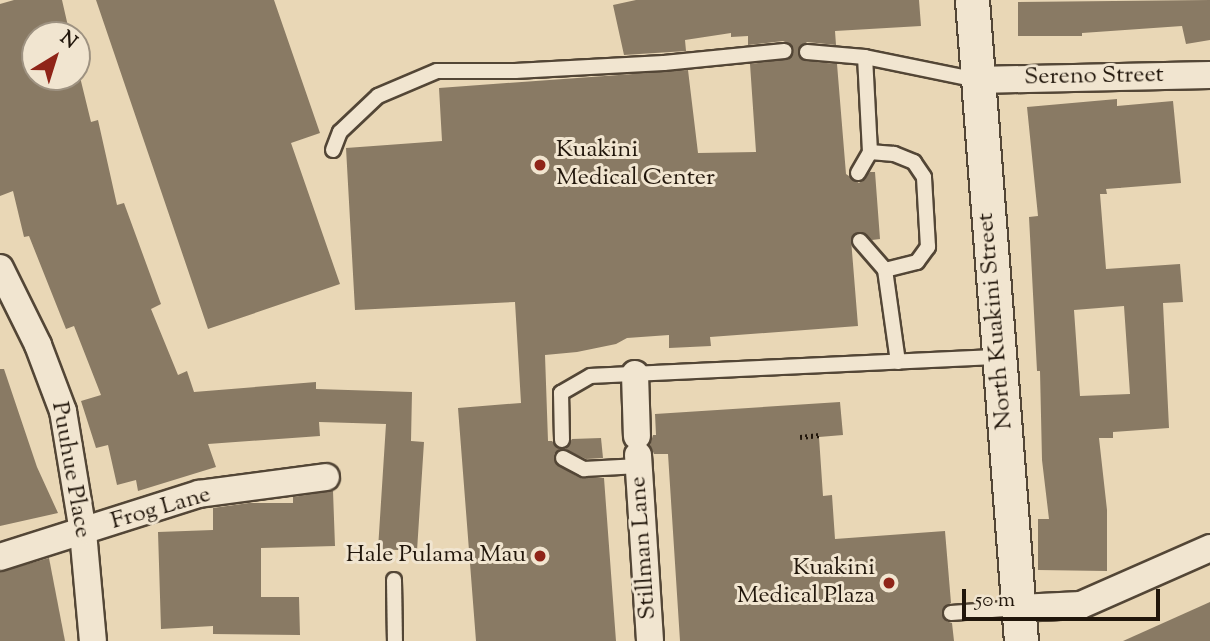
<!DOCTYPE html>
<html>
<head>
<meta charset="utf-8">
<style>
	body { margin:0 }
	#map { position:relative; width:1210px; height:641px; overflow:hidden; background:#e9d7b6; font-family:"Sorts Mill Goudy",serif }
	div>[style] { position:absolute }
	.building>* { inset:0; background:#897a64 }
	.path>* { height:4.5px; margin-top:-2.25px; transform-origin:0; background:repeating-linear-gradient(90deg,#21160b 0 2px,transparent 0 5.5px) }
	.roads { filter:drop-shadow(2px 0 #534636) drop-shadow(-2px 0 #534636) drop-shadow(0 2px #534636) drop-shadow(0 -2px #534636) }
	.service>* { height:14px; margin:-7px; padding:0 7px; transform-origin:7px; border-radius:7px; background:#f1e5d0 }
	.minor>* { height:26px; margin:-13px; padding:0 13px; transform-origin:13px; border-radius:13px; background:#f1e5d0 }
	.tertiary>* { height:33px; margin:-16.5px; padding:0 16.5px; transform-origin:16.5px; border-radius:16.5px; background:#f1e5d0 }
	.dots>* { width:19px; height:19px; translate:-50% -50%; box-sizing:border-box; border:4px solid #f1e5d0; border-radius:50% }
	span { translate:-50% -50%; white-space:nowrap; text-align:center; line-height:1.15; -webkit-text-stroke:6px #f1e5d0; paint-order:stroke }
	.street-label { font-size:24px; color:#21160b }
	.poi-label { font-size:24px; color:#21160b }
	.left { translate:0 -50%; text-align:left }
	.right { translate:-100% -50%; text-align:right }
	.north { position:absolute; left:21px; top:21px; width:70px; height:70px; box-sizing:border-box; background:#f1e5d0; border:2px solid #9e9281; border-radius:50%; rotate:38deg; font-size:19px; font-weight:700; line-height:28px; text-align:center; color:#21160b }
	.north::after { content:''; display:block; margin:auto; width:24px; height:32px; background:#8f2418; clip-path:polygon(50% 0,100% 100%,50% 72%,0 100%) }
	.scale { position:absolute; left:962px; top:589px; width:198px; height:32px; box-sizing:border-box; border:4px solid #21160b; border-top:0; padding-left:9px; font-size:21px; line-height:24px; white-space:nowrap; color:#21160b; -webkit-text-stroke:5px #f1e5d0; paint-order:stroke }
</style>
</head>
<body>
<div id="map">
	<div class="building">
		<i style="clip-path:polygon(14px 0,62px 0,70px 35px,35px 35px,35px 77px,80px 77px,91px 122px,98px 120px,117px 205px,124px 203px,161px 304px,151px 309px,178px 375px,187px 371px,194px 392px,316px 382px,316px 389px,412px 392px,411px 441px,424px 442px,417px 551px,378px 549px,386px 424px,319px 422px,320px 436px,208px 444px,216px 467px,138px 491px,136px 480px,117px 485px,108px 445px,96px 448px,81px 401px,101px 395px,74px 326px,66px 329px,29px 236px,24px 237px,13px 191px,0 196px,0 4px)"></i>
		<i style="clip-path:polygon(96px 0,274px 0,320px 133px,291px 143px,340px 284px,208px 329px)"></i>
		<i style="clip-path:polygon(636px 0,919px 0,921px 26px,835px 31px,836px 45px,807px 42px,798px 51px,799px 57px,806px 61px,837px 64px,846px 174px,859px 183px,870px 172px,875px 172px,880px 239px,872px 240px,859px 232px,851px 239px,858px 326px,710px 337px,711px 346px,669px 348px,669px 335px,627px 338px,616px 344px,577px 352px,545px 355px,548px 441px,552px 441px,560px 449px,554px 454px,555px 463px,580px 478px,604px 478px,616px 641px,476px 641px,458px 408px,521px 403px,515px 302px,355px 310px,346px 148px,442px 141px,439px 88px,688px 70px,698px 153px,756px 152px,750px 64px,789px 59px,793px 54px,791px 45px,783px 41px,748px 45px,748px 36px,731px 37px,731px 33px,685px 40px,686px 51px,624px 55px,613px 5px)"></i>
		<i style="clip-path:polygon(1210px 0,1210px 40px,1186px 44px,1182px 26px,1082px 33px,1082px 36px,1018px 36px,1018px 2px)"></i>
		<i style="clip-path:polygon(evenodd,1117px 99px,1117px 106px,1173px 101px,1181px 183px,1106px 189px,1107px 194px,1100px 194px,1106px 269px,1180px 264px,1183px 302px,1163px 303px,1169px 428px,1113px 432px,1113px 438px,1099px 438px,1107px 510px,1107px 571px,1038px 570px,1038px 519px,1049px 519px,1042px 460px,1040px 371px,1037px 371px,1029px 217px,1038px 216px,1027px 107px,1117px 99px,1124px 306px,1130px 394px,1080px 396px,1074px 310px,1124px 306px)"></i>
		<i style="clip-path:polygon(0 369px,4px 369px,37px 467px,58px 513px,0 526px)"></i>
		<i style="clip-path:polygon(840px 402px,843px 435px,819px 437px,823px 496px,832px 495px,835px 539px,945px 531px,951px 603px,943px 608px,942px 614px,946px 621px,952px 623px,954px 641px,680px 641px,668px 454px,654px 454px,650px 445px,653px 435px,656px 435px,655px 414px)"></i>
		<i style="clip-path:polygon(601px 438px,603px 458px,586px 459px,565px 449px,572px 439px)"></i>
		<i style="clip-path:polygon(333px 491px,335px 546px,261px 548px,261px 597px,299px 597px,300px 635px,213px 634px,213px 626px,161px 629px,158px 532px,213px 530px,213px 508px,249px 503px,293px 503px,293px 497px)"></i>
		<i style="clip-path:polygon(49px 558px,65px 641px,0 641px,0 572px)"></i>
		<i style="clip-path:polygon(1210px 602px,1210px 641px,1123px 641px)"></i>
	</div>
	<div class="path">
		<i style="left:800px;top:437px;width:20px;rotate:-6deg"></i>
	</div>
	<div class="roads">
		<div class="service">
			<i style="left:807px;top:52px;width:58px;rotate:4.9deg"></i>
			<i style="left:333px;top:150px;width:19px;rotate:-69deg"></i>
			<i style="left:340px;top:132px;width:52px;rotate:-43.5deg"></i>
			<i style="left:378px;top:96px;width:64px;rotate:-23deg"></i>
			<i style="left:437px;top:71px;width:78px"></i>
			<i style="left:515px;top:71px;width:149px;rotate:-3.1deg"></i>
			<i style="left:664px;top:63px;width:121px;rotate:-5.7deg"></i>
			<i style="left:858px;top:173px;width:24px;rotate:-60deg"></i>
			<i style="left:860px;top:241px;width:38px;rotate:49deg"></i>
			<i style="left:898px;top:362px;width:93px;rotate:-98deg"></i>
			<i style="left:885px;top:270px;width:33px;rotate:-14deg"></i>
			<i style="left:917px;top:262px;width:19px;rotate:-54deg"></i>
			<i style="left:928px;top:247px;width:70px;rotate:-93.3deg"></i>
			<i style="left:924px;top:177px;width:18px;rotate:-124deg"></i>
			<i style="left:914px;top:162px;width:22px;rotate:-158deg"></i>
			<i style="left:894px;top:154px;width:24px;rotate:-175deg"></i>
			<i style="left:870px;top:152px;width:95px;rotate:-93deg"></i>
			<i style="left:865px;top:57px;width:114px;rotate:11.6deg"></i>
			<i style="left:562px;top:440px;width:47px;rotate:-91.2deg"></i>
			<i style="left:561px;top:393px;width:34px;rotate:-30deg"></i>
			<i style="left:591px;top:376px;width:408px;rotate:-2.7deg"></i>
			<i style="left:563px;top:458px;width:24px;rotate:28deg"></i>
			<i style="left:584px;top:469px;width:55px;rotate:-3.1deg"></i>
			<i style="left:394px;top:580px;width:61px;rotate:89.1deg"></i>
			<i style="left:951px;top:613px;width:68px;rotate:-4.2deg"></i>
		</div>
		<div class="minor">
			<i style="left:977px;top:80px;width:233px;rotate:-1.2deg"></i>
			<i style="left:0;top:268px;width:86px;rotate:63.7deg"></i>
			<i style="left:38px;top:345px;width:71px;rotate:69.3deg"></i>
			<i style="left:63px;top:411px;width:123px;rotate:80.6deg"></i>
			<i style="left:83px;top:532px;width:109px;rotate:84.8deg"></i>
			<i style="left:635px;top:374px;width:62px;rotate:88.2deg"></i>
			<i style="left:638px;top:455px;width:186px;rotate:86.3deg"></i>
			<i style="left:0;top:557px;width:209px;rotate:-17.6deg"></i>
			<i style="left:199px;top:494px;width:128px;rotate:-7.6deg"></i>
			<i style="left:1019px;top:608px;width:62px;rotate:-2.8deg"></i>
			<i style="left:1081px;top:605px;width:141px;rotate:-23.8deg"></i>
		</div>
		<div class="tertiary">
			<i style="left:972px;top:0;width:643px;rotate:85.63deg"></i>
		</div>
	</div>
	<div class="dots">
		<i style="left:540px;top:165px;background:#8f2418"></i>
		<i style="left:540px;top:556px;background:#8f2418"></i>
		<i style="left:889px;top:583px;background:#8f2418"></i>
	</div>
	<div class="street-label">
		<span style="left:1094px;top:77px;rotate:-1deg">Sereno Street</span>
		<span style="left:996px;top:321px;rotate:-95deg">North Kuakini Street</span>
		<span style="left:70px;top:470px;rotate:80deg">Puuhue Place</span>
		<span style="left:161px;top:509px;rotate:-16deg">Frog Lane</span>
		<span style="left:644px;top:548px;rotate:-94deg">Stillman Lane</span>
	</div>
	<div class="poi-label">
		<span class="left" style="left:556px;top:165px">Kuakini<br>Medical Center</span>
		<span class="right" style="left:526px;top:556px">Hale Pulama Mau</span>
		<span class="right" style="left:875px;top:583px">Kuakini<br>Medical Plaza</span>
	</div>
	<div class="north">N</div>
	<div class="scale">50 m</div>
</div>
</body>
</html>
